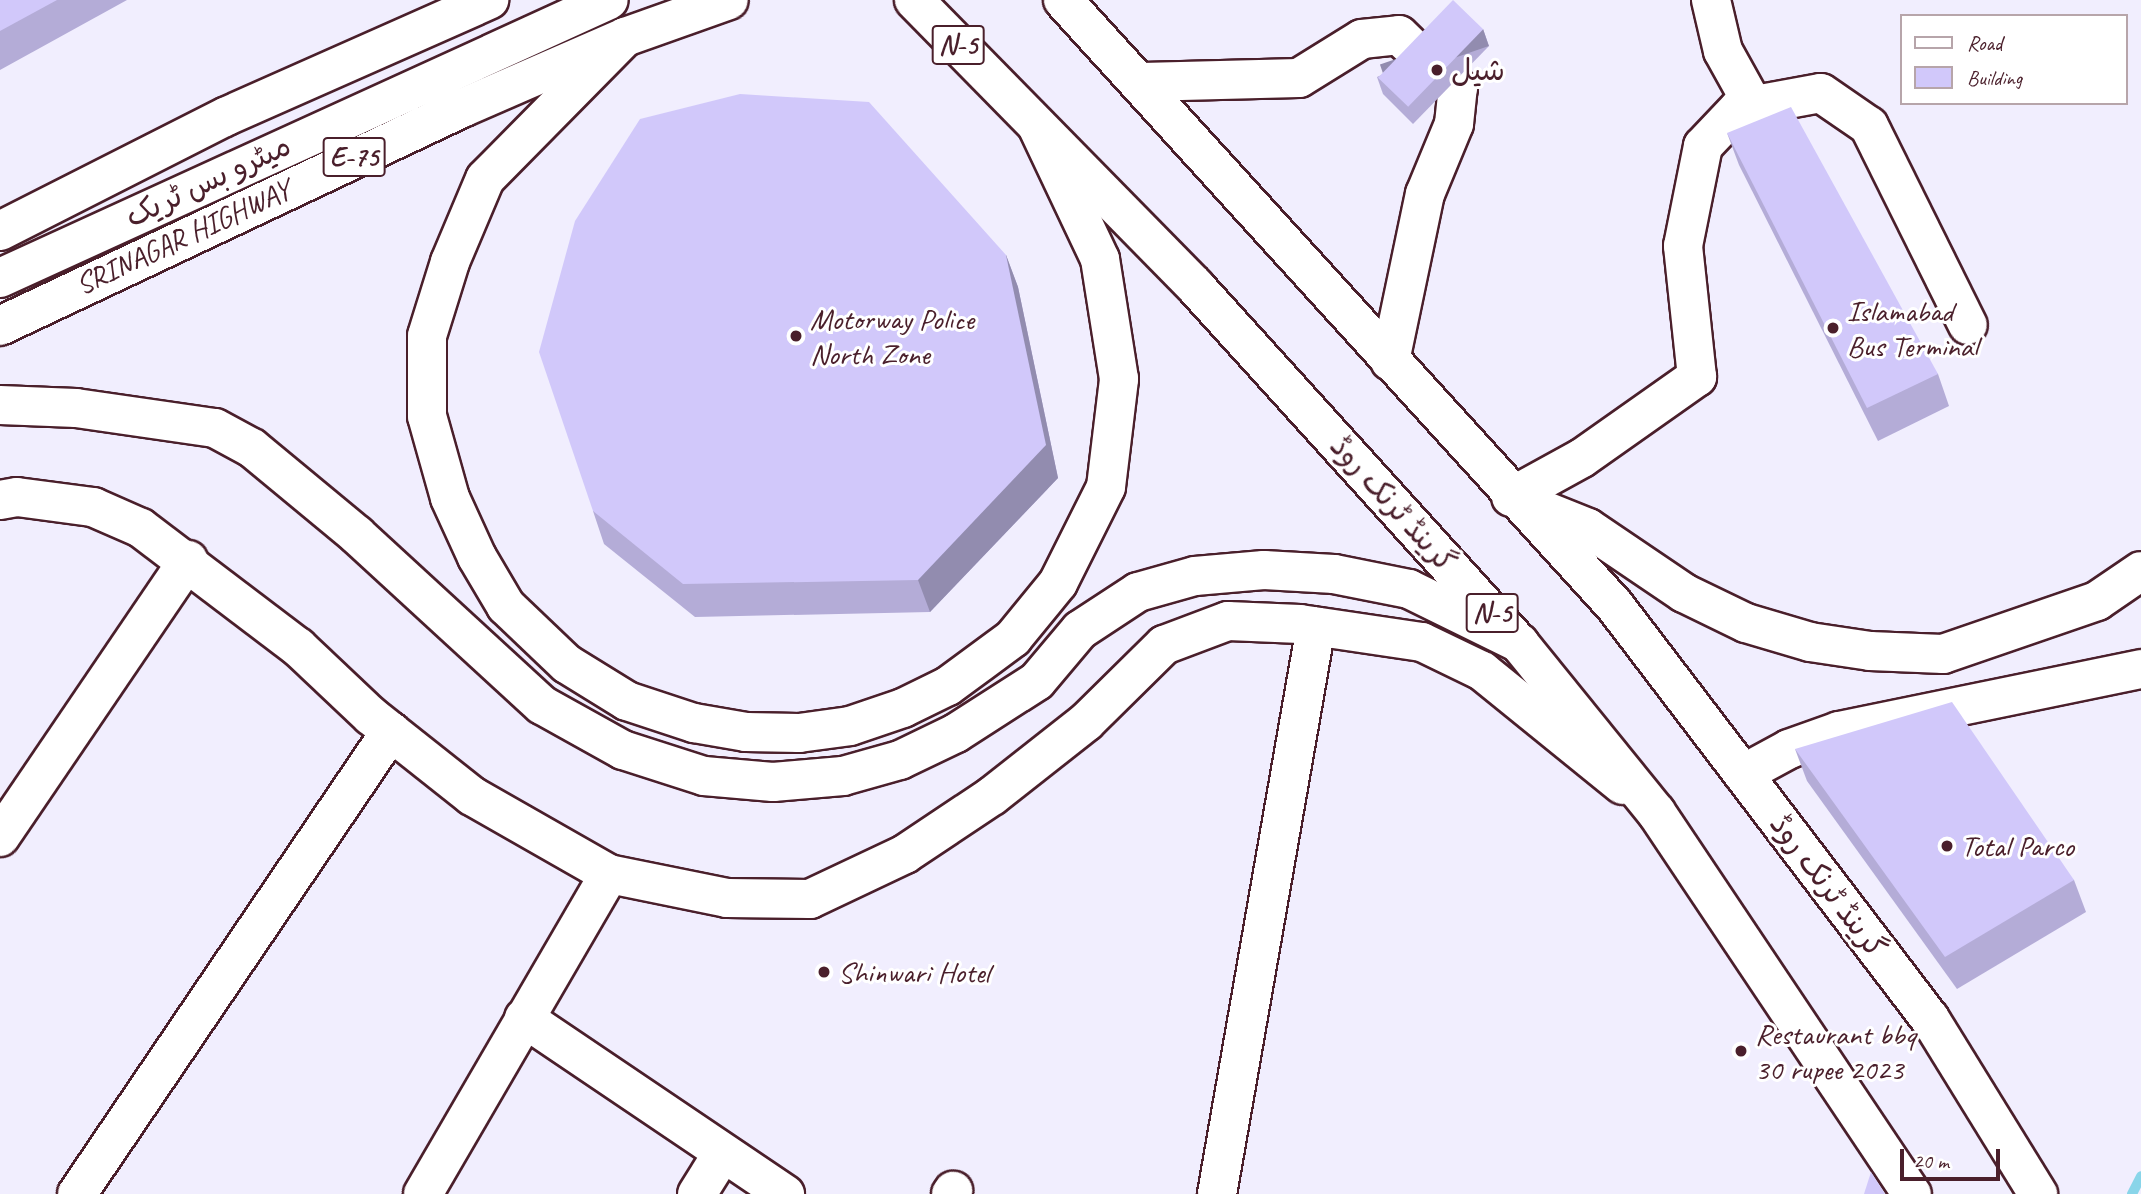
<!DOCTYPE html>
<html>
<head>
<meta charset="utf-8">
<style>
	body { margin:0 }
	#map { position:relative; width:2141px; height:1194px; overflow:hidden; background:#f1eefe; font-family:Caveat,"Playpen Sans Arabic",sans-serif }
	div>[style] { position:absolute }
	.stream>* { height:10px; margin:-5px; padding:0 5px; transform-origin:5px; border-radius:5px; background:#89d5e9 }
	.roads { filter:drop-shadow(2px 0 #4a1f2b) drop-shadow(-2px 0 #4a1f2b) drop-shadow(0 2px #4a1f2b) drop-shadow(0 -2px #4a1f2b) }
	.minor>* { height:38px; margin:-19px; padding:0 19px; transform-origin:19px; border-radius:19px; background:#fff }
	.major>* { height:38px; margin:-19px; padding:0 19px; transform-origin:19px; border-radius:19px; background:#fff }
	.highway>* { height:38px; margin:-19px; padding:0 19px; transform-origin:19px; border-radius:19px; background:#fff }
	.wall>* { inset:0; background:#b4acd7 }
	.shaded-wall>* { inset:0; background:#928caf; transform-origin:0 0 }
	.building>* { inset:0; background:#d1c8fa; transform-origin:0 0 }
	.dots>* { width:19px; height:19px; translate:-50% -50%; box-sizing:border-box; border:4px solid #fff; border-radius:50% }
	span { translate:-50% -50%; white-space:nowrap; text-align:center; line-height:1.15; -webkit-text-stroke:6px #fff; paint-order:stroke }
	.shield-label span { padding:2px 5px; background:#fff; border:2px solid; border-radius:5px; -webkit-text-stroke-width:0 }
	.shield-label { font-size:28px; color:#4a1f2b; font-weight:700 }
	.poi-label { font-size:30px; color:#4a1f2b }
	.left { translate:0 -50%; text-align:left }
	.street-label { font-size:30px; color:#4a1f2b }
	.legend { position:absolute; left:1900px; top:14px; width:228px; height:91px; box-sizing:border-box; background:#fff; border:2px solid #b7a5aa; margin:0; padding:9px 12px; list-style:none; font-size:21px; color:#4a1f2b }
	.legend li { display:flex; align-items:center; gap:14px; height:35px }
	.legend b { width:35px; border:2px solid #b7a5aa }
	.scale { position:absolute; left:1900px; top:1149px; width:100px; height:32px; box-sizing:border-box; border:4px solid #4a1f2b; border-top:0; padding-left:9px; font-size:21px; line-height:24px; white-space:nowrap; color:#4a1f2b; -webkit-text-stroke:5px #fff; paint-order:stroke }
</style>
</head>
<body>
<div id="map">
	<div class="stream">
		<i style="left:2132px;top:1194px;width:20px;rotate:-63deg"></i>
	</div>
	<div class="roads">
		<div class="minor">
			<i style="left:1711px;top:0;width:52px;rotate:76.8deg"></i>
			<i style="left:1723px;top:51px;width:62px;rotate:60.9deg"></i>
			<i style="left:1142px;top:82px;width:157px;rotate:-1.5deg"></i>
			<i style="left:1299px;top:78px;width:74px;rotate:-31.8deg"></i>
			<i style="left:1362px;top:39px;width:37px;rotate:-6deg"></i>
			<i style="left:1399px;top:35px;width:30px;rotate:44deg"></i>
			<i style="left:0;top:278px;width:669px;rotate:-24.54deg"></i>
			<i style="left:1390px;top:361px;width:171px;rotate:-78.2deg"></i>
			<i style="left:1425px;top:194px;width:76px;rotate:-67.5deg"></i>
			<i style="left:1454px;top:124px;width:36px;rotate:-84deg"></i>
			<i style="left:1458px;top:88px;width:6px;rotate:-141deg"></i>
			<i style="left:1511px;top:497px;width:81px;rotate:-28.8deg"></i>
			<i style="left:1582px;top:458px;width:141px;rotate:-35.2deg"></i>
			<i style="left:1697px;top:377px;width:132px;rotate:-96.1deg"></i>
			<i style="left:1683px;top:246px;width:102px;rotate:-78.7deg"></i>
			<i style="left:1703px;top:146px;width:52px;rotate:-46.5deg"></i>
			<i style="left:1739px;top:108px;width:83px;rotate:-10.4deg"></i>
			<i style="left:1821px;top:93px;width:58px;rotate:34.5deg"></i>
			<i style="left:1869px;top:126px;width:222px;rotate:63.6deg"></i>
			<i style="left:0;top:500px;width:17px;rotate:-10deg"></i>
			<i style="left:17px;top:497px;width:77px;rotate:7.5deg"></i>
			<i style="left:93px;top:507px;width:52px;rotate:23.6deg"></i>
			<i style="left:141px;top:528px;width:197px;rotate:37.2deg"></i>
			<i style="left:298px;top:647px;width:100px;rotate:43.4deg"></i>
			<i style="left:371px;top:716px;width:129px;rotate:38.4deg"></i>
			<i style="left:472px;top:796px;width:158px;rotate:29.7deg"></i>
			<i style="left:609px;top:874px;width:120px;rotate:11.5deg"></i>
			<i style="left:727px;top:898px;width:83px;rotate:0.7deg"></i>
			<i style="left:810px;top:899px;width:105px;rotate:-25.3deg"></i>
			<i style="left:905px;top:854px;width:105px;rotate:-33.7deg"></i>
			<i style="left:992px;top:796px;width:120px;rotate:-38.2deg"></i>
			<i style="left:1086px;top:722px;width:110px;rotate:-44.6deg"></i>
			<i style="left:1164px;top:645px;width:68px;rotate:-20.6deg"></i>
			<i style="left:1228px;top:621px;width:72px;rotate:2.4deg"></i>
			<i style="left:1300px;top:624px;width:123px;rotate:8.4deg"></i>
			<i style="left:1422px;top:642px;width:67px;rotate:25.8deg"></i>
			<i style="left:1482px;top:671px;width:181px;rotate:39deg"></i>
			<i style="left:0;top:837px;width:335px;rotate:-55.8deg"></i>
			<i style="left:524px;top:1018px;width:315px;rotate:34deg"></i>
			<i style="left:77px;top:1194px;width:559px;rotate:-55.86deg"></i>
			<i style="left:423px;top:1194px;width:370px;rotate:-59.8deg"></i>
			<i style="left:697px;top:1194px;width:47px;rotate:-58deg"></i>
			<i style="left:951px;top:1194px;width:4px;rotate:-56deg"></i>
			<i style="left:1217px;top:1194px;width:576px;rotate:-80.1deg"></i>
		</div>
		<div class="major">
			<i style="left:1743px;top:774px;width:52px;rotate:-28.5deg"></i>
			<i style="left:1789px;top:749px;width:53px;rotate:-19.8deg"></i>
			<i style="left:1839px;top:731px;width:308px;rotate:-11.6deg"></i>
		</div>
		<div class="highway">
			<i style="left:914px;top:0;width:400px;rotate:45.5deg"></i>
			<i style="left:1194px;top:285px;width:484px;rotate:47.8deg"></i>
			<i style="left:1519px;top:643px;width:218px;rotate:51deg"></i>
			<i style="left:1656px;top:812px;width:460px;rotate:56.2deg"></i>
			<i style="left:1063px;top:0;width:820px;rotate:47.67deg"></i>
			<i style="left:1615px;top:606px;width:519px;rotate:52.67deg"></i>
			<i style="left:1930px;top:1019px;width:206px;rotate:58.3deg"></i>
			<i style="left:625px;top:37px;width:199px;rotate:134.6deg"></i>
			<i style="left:485px;top:179px;width:90px;rotate:112.9deg"></i>
			<i style="left:450px;top:262px;width:77px;rotate:107.3deg"></i>
			<i style="left:427px;top:336px;width:80px;rotate:90deg"></i>
			<i style="left:427px;top:416px;width:85px;rotate:74.3deg"></i>
			<i style="left:450px;top:498px;width:65px;rotate:65.4deg"></i>
			<i style="left:477px;top:557px;width:57px;rotate:59.4deg"></i>
			<i style="left:506px;top:606px;width:84px;rotate:43.6deg"></i>
			<i style="left:567px;top:664px;width:70px;rotate:31.7deg"></i>
			<i style="left:627px;top:701px;width:71px;rotate:18.2deg"></i>
			<i style="left:694px;top:723px;width:53px;rotate:9.8deg"></i>
			<i style="left:746px;top:732px;width:53px;rotate:1.1deg"></i>
			<i style="left:799px;top:733px;width:51px;rotate:-7.8deg"></i>
			<i style="left:850px;top:726px;width:56px;rotate:-18.8deg"></i>
			<i style="left:903px;top:708px;width:50px;rotate:-26.1deg"></i>
			<i style="left:948px;top:686px;width:81px;rotate:-36.4deg"></i>
			<i style="left:1013px;top:638px;width:71px;rotate:-50.7deg"></i>
			<i style="left:1058px;top:583px;width:107px;rotate:-63.4deg"></i>
			<i style="left:1106px;top:487px;width:109px;rotate:-83.1deg"></i>
			<i style="left:1119px;top:379px;width:121px;rotate:-99deg"></i>
			<i style="left:1100px;top:259px;width:147px;rotate:-115.3deg"></i>
			<i style="left:0;top:231px;width:254px;rotate:-26.9deg"></i>
			<i style="left:227px;top:116px;width:287px;rotate:-23.9deg"></i>
			<i style="left:0;top:326px;width:511px;rotate:-25.26deg"></i>
			<i style="left:462px;top:108px;width:178px;rotate:-23.5deg"></i>
			<i style="left:625px;top:37px;width:110px;rotate:-19.6deg"></i>
			<i style="left:0;top:405px;width:76px;rotate:2.3deg"></i>
			<i style="left:76px;top:408px;width:140px;rotate:8.2deg"></i>
			<i style="left:215px;top:428px;width:42px;rotate:28.4deg"></i>
			<i style="left:252px;top:448px;width:136px;rotate:39.6deg"></i>
			<i style="left:357px;top:535px;width:251px;rotate:42.6deg"></i>
			<i style="left:542px;top:705px;width:93px;rotate:29.1deg"></i>
			<i style="left:623px;top:750px;width:85px;rotate:17.8deg"></i>
			<i style="left:704px;top:776px;width:69px;rotate:5deg"></i>
			<i style="left:773px;top:782px;width:70px;rotate:-4.9deg"></i>
			<i style="left:843px;top:776px;width:59px;rotate:-15.7deg"></i>
			<i style="left:900px;top:760px;width:62px;rotate:-25.7deg"></i>
			<i style="left:956px;top:733px;width:96px;rotate:-32.7deg"></i>
			<i style="left:1037px;top:681px;width:67px;rotate:-49.9deg"></i>
			<i style="left:1080px;top:630px;width:69px;rotate:-33.2deg"></i>
			<i style="left:1138px;top:592px;width:59px;rotate:-15.7deg"></i>
			<i style="left:1195px;top:576px;width:69px;rotate:-5deg"></i>
			<i style="left:1264px;top:570px;width:70px;rotate:3.3deg"></i>
			<i style="left:1334px;top:574px;width:76px;rotate:11.3deg"></i>
			<i style="left:1409px;top:589px;width:123px;rotate:26.1deg"></i>
			<i style="left:1523px;top:502px;width:70px;rotate:21.8deg"></i>
			<i style="left:1588px;top:528px;width:116px;rotate:34.1deg"></i>
			<i style="left:1684px;top:593px;width:69px;rotate:25.8deg"></i>
			<i style="left:1746px;top:623px;width:67px;rotate:16.5deg"></i>
			<i style="left:1810px;top:642px;width:61px;rotate:8.5deg"></i>
			<i style="left:1870px;top:651px;width:73px;rotate:2.4deg"></i>
			<i style="left:1943px;top:654px;width:163px;rotate:-19deg"></i>
			<i style="left:2097px;top:601px;width:53px;rotate:-34.3deg"></i>
		</div>
	</div>
	<div class="wall">
		<i style="clip-path:polygon(0 0,127px 0,0 70px)"></i>
		<i style="clip-path:polygon(1483px 29px,1489px 46px,1413px 124px,1383px 94px,1377px 77px)"></i>
		<i style="clip-path:polygon(1727px 133px,1938px 374px,1949px 406px,1878px 441px,1739px 165px)"></i>
		<i style="clip-path:polygon(1006px 255px,1018px 287px,1058px 478px,930px 612px,695px 617px,604px 544px,593px 511px)"></i>
		<i style="clip-path:polygon(1795px 749px,2074px 880px,2086px 912px,1957px 989px,1807px 781px)"></i>
	</div>
	<div class="shaded-wall">
		<i style="left:1483px;top:29px;width:18px;height:109px;rotate:71deg"></i>
		<i style="clip-path:polygon(1006px 255px,1018px 287px,1058px 478px,930px 612px,918px 580px)"></i>
	</div>
	<div class="building">
		<i style="clip-path:polygon(0 0,57px 0,0 31px)"></i>
		<i style="left:1453px;top:0;width:42px;height:108px;rotate:44deg"></i>
		<i style="clip-path:polygon(740px 94px,869px 102px,1006px 255px,1046px 445px,918px 580px,683px 584px,593px 511px,539px 352px,575px 221px,640px 119px)"></i>
		<i style="clip-path:polygon(1791px 107px,1938px 374px,1867px 408px,1727px 133px)"></i>
		<i style="clip-path:polygon(1952px 702px,2074px 880px,1945px 957px,1795px 749px)"></i>
		<i style="clip-path:polygon(1871px 1172px,1885px 1194px,1864px 1194px)"></i>
	</div>
	<div class="dots">
		<i style="left:1437px;top:70px;background:#4a1f2b"></i>
		<i style="left:1833px;top:328px;background:#4a1f2b"></i>
		<i style="left:796px;top:336px;background:#4a1f2b"></i>
		<i style="left:1947px;top:846px;background:#4a1f2b"></i>
		<i style="left:824px;top:972px;background:#4a1f2b"></i>
		<i style="left:1741px;top:1051px;background:#4a1f2b"></i>
	</div>
	<div class="shield-label">
		<span style="left:958px;top:45px">N-5</span>
		<span style="left:354px;top:157px">E-75</span>
		<span style="left:1492px;top:613px">N-5</span>
	</div>
	<div class="poi-label">
		<span class="left" style="left:1451px;top:70px">شیل</span>
		<span class="left" style="left:1847px;top:328px">Islamabad<br>Bus Terminal</span>
		<span class="left" style="left:810px;top:336px">Motorway Police<br>North Zone</span>
		<span class="left" style="left:1961px;top:846px">Total Parco</span>
		<span class="left" style="left:838px;top:972px">Shinwari Hotel</span>
		<span class="left" style="left:1755px;top:1051px">Restaurant bbq<br>30 rupee 2023</span>
	</div>
	<div class="street-label">
		<span style="left:208px;top:181px;rotate:-25deg">میٹرو بس ٹریک</span>
		<span style="left:183px;top:237px;rotate:-25deg">SRINAGAR HIGHWAY</span>
		<span style="left:1393px;top:504px;rotate:48deg">گرینڈ ٹرنک روڈ</span>
		<span style="left:1828px;top:886px;rotate:53deg">گرینڈ ٹرنک روڈ</span>
	</div>
	<ul class="legend">
	<li><b style="height:9px;background:#fff"></b>Road</li>
	<li><b style="height:19px;background:#d1c8fa"></b>Building</li>
	</ul>
	<div class="scale">20 m</div>
</div>
</body>
</html>
